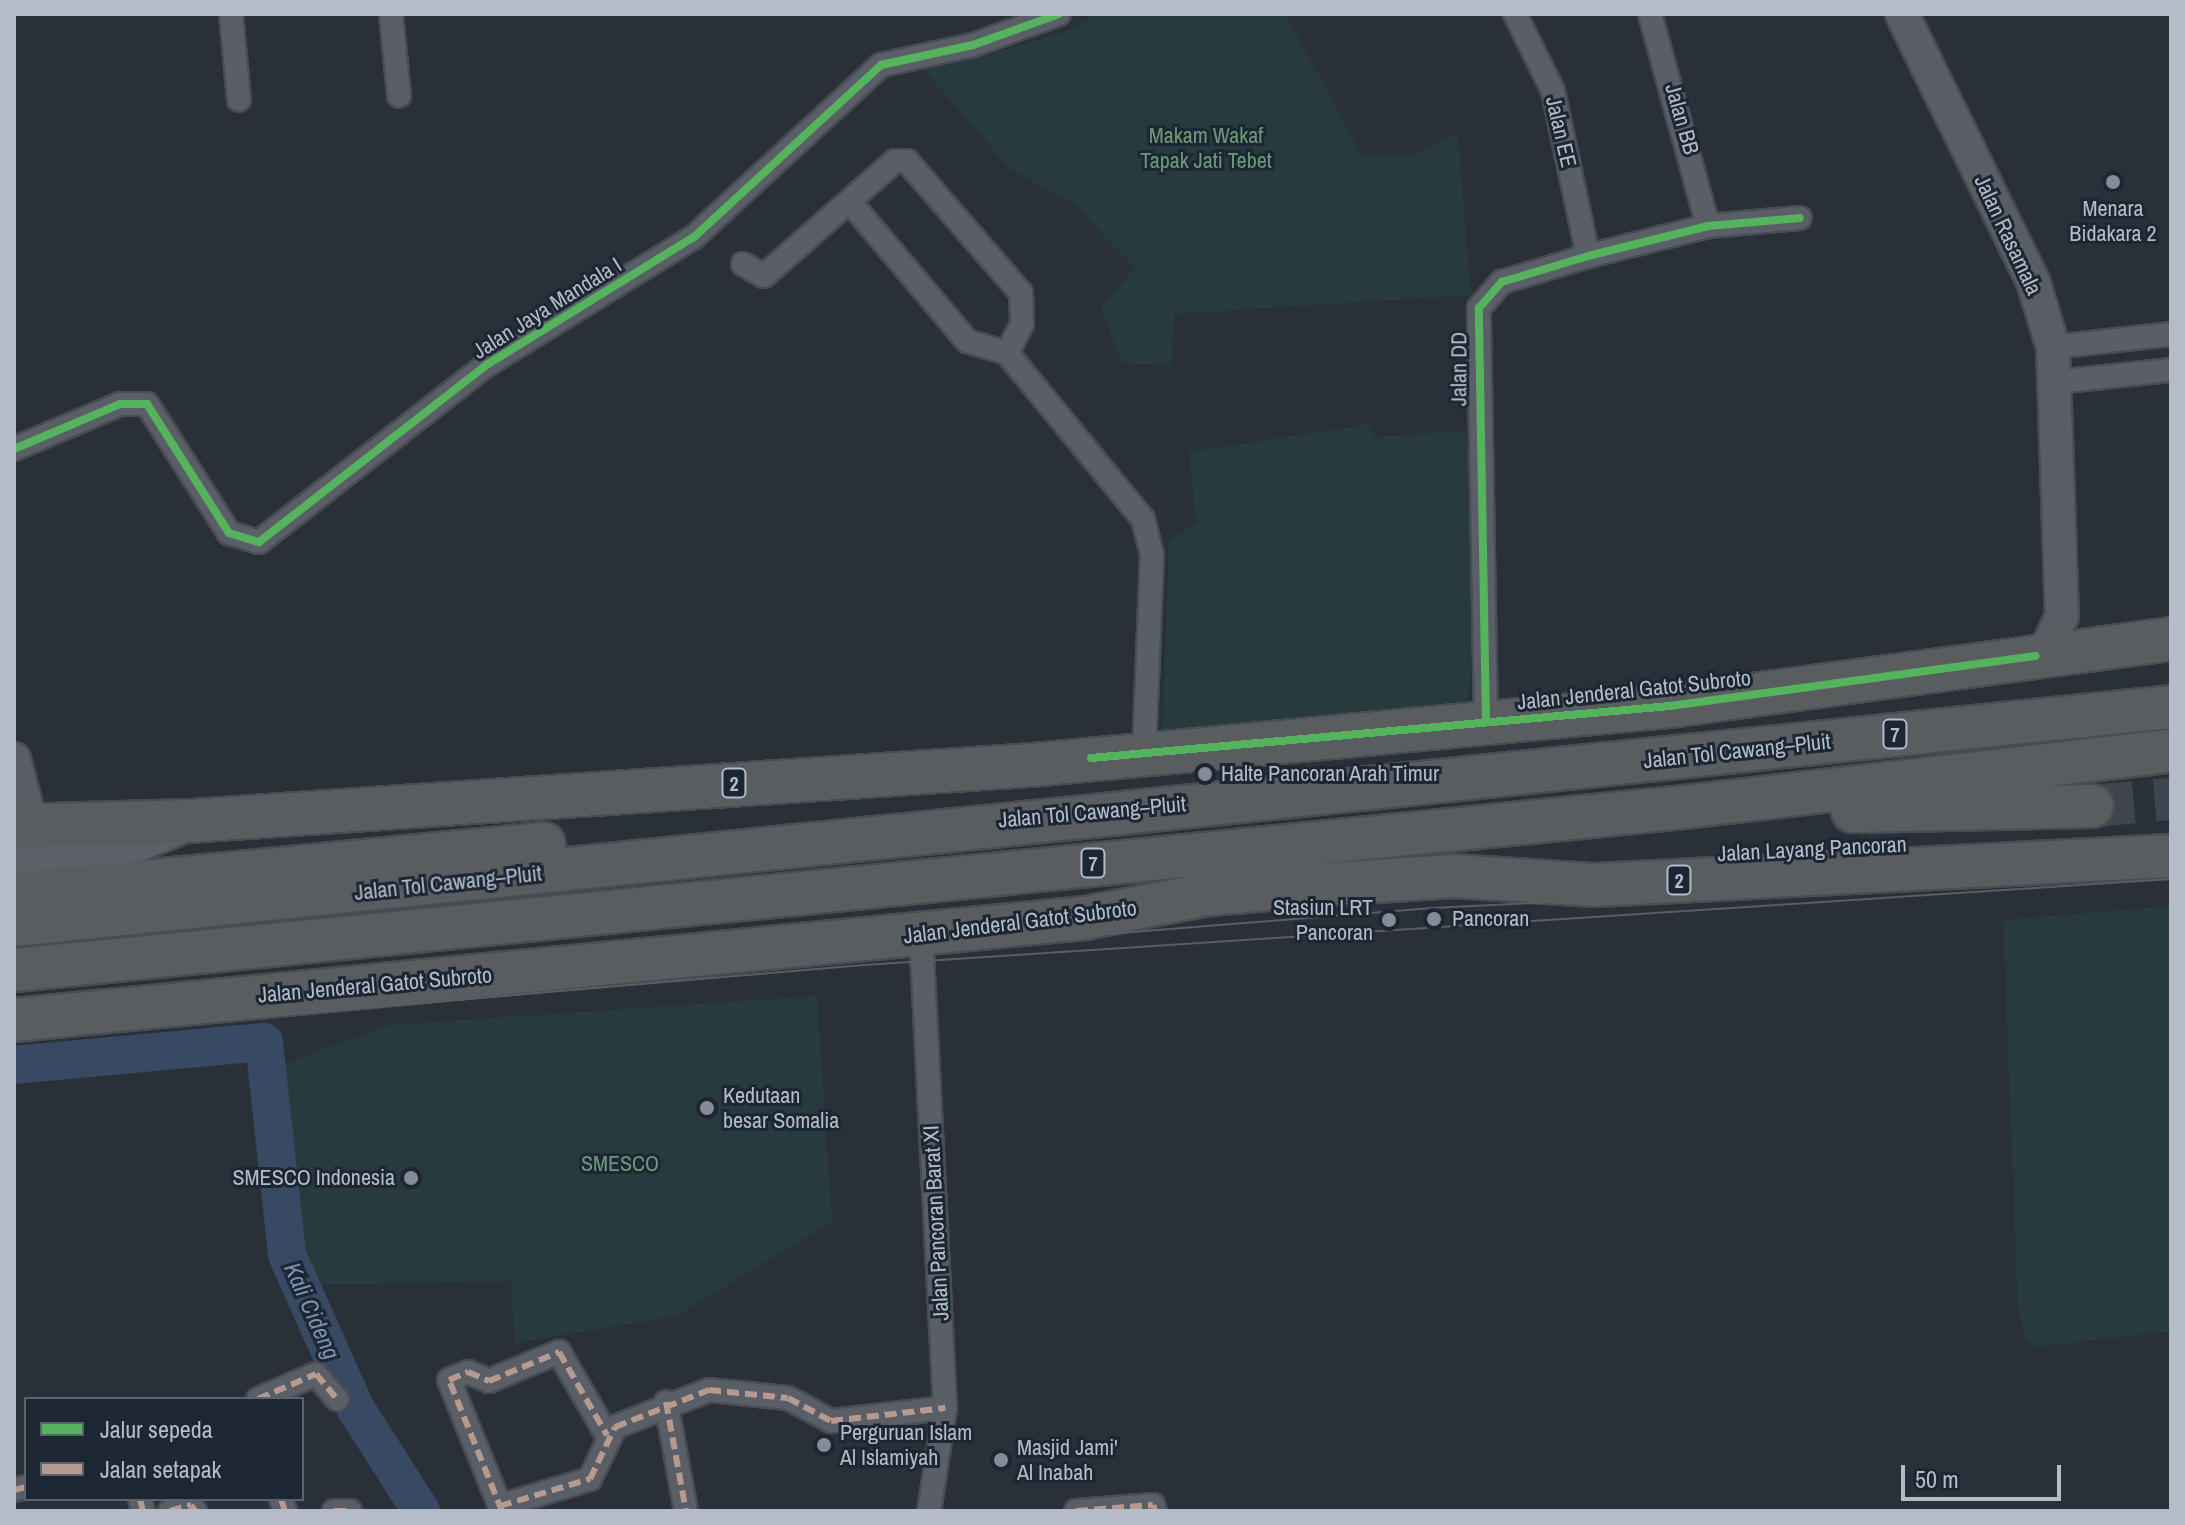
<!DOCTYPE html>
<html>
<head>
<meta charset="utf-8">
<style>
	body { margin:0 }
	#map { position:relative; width:2185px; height:1525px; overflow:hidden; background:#2a3038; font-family:"Archivo Narrow",sans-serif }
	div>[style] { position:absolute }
	.green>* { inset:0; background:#273a3e }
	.river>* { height:38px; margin:-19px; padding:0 19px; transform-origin:19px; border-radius:19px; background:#384963 }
	.highway-tunnel>* { height:42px; margin-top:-21px; transform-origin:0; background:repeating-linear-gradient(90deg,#3f454e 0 42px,transparent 0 63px) }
	.roads { filter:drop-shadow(2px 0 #484c53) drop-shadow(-2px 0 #484c53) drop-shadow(0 2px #484c53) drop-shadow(0 -2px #484c53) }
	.street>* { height:22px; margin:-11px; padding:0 11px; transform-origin:11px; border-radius:11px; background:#5a5e66 }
	.secondary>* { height:32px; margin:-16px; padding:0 16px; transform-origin:16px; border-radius:16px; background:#595d64 }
	.primary>* { height:36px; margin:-18px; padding:0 18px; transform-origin:18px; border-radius:18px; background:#5c6168 }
	.highway>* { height:42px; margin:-21px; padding:0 21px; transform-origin:21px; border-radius:21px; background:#5a5d60 }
	.tram>* { height:2px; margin:-1px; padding:0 1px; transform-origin:1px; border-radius:1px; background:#595d64 }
	.quiet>* { height:6px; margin-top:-3px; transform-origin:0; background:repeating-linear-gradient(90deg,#b69a8f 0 12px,transparent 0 18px) }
	.cycleway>* { height:8px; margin:-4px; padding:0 4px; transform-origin:4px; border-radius:4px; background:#56b35d }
	.dots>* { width:22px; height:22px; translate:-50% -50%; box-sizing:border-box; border:4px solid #1d2633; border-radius:50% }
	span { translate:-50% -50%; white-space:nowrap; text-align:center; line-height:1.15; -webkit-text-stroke:6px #1d2633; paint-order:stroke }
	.shield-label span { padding:2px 6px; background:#1d2633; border:2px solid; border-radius:6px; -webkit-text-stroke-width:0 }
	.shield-label { font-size:20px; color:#b4bcc9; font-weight:700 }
	.street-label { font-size:22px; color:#b4bcc9 }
	.park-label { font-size:22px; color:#6b9a76 }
	.poi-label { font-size:22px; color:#b4bcc9 }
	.left { translate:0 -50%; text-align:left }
	.right { translate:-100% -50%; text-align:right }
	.water-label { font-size:24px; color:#7c92b1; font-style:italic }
	.frame { position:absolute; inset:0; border:16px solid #b4bcc9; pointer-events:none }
	.legend { position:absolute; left:24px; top:1397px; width:280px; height:104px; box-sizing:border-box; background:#1d2633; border:2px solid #59626f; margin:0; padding:10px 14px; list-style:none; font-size:24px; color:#b4bcc9 }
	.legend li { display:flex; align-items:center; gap:16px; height:40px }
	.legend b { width:40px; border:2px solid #59626f }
	.scale { position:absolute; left:1901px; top:1465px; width:160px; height:36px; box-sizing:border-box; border:4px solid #b4bcc9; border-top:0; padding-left:10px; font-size:24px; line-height:28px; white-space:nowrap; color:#b4bcc9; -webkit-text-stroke:6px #1d2633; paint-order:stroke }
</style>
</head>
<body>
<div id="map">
	<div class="green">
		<i style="clip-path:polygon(1097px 14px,1286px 14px,1361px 154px,1413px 155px,1458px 133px,1471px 295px,1174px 314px,1172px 366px,1122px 363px,1101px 308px,1135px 268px,1074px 204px,1010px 169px,917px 62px,986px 55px,1065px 32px)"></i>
		<i style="clip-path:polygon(1370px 424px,1374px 437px,1472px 430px,1474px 653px,1466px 711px,1162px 744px,1169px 541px,1196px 523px,1189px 452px)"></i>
		<i style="clip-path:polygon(2171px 906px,2171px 1331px,2036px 1347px,2026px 1341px,2018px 1309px,2003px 920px)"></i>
		<i style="clip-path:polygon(817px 996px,832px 1222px,676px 1316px,515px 1343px,511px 1281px,308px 1285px,287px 1171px,280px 1065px,389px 1025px)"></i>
	</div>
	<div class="river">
		<i style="left:14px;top:1065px;width:251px;rotate:-5.3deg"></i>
		<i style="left:264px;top:1042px;width:214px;rotate:83.8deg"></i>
		<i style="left:287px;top:1255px;width:169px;rotate:65.9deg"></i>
		<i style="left:356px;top:1409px;width:121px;rotate:57.5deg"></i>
	</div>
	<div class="highway-tunnel">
		<i style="left:2092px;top:806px;width:79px;rotate:-5.1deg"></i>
	</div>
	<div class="roads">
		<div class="street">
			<i style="left:231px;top:14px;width:86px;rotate:84.7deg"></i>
			<i style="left:391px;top:14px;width:82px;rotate:84.4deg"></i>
			<i style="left:1515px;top:14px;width:86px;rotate:63.7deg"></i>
			<i style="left:1553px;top:91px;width:169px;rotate:78deg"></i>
			<i style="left:1650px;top:14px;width:220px;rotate:74.7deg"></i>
			<i style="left:850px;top:202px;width:182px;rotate:49.9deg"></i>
			<i style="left:967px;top:341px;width:42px;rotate:16.7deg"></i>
			<i style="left:1007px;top:353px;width:215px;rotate:50.7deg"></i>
			<i style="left:1143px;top:519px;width:37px;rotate:76deg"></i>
			<i style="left:1152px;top:555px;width:198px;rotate:92.3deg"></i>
			<i style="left:743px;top:264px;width:24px;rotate:30deg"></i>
			<i style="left:764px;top:276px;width:174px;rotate:-41.3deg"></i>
			<i style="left:895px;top:161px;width:12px"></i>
			<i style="left:907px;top:161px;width:174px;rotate:49.2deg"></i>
			<i style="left:1021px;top:293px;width:31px;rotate:88deg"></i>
			<i style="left:1022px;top:324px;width:33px;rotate:117deg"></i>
			<i style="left:2053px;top:347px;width:119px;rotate:-6.3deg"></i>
			<i style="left:2056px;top:382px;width:116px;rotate:-6deg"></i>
			<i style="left:14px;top:449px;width:115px;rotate:-23deg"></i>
			<i style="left:120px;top:404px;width:27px"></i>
			<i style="left:147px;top:404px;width:153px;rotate:57.6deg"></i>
			<i style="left:229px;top:533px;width:31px;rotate:17deg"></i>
			<i style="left:259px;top:542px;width:290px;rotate:-37.9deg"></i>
			<i style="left:488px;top:364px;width:242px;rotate:-31.7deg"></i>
			<i style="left:694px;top:237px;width:254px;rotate:-42.6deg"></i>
			<i style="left:881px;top:65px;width:94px;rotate:-12.3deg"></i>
			<i style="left:973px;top:45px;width:91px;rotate:-19.8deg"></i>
			<i style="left:1486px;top:722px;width:414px;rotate:-91deg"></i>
			<i style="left:1479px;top:308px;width:35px;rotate:-49deg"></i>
			<i style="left:1502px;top:282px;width:90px;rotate:-16.8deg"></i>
			<i style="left:1588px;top:256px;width:124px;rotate:-14deg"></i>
			<i style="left:1708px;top:226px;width:92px;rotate:-5deg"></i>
			<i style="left:921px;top:933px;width:476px;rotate:87.1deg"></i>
			<i style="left:945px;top:1408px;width:104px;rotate:98.8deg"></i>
			<i style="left:258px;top:1399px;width:63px;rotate:-23.3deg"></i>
			<i style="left:316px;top:1374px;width:33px;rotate:50deg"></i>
			<i style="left:666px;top:1402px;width:111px;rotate:79.6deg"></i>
			<i style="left:14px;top:1490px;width:12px;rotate:-14deg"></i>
			<i style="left:140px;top:1499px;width:12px;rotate:76deg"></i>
			<i style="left:281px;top:1499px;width:13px;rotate:72deg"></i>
			<i style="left:500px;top:1506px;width:94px;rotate:-16.7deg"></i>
			<i style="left:590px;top:1479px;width:58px;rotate:-64.3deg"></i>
			<i style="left:615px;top:1427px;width:101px;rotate:-21.5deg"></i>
			<i style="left:709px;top:1390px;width:79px;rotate:5.8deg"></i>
			<i style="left:788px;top:1398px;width:49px;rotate:28.1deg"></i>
			<i style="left:831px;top:1421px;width:115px;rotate:-6.5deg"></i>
			<i style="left:170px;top:1511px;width:22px;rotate:-16deg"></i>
			<i style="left:191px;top:1505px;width:7px;rotate:56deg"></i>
			<i style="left:334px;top:1511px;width:16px"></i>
			<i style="left:502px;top:1511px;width:141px;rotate:-112deg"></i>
			<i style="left:449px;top:1380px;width:21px;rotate:-23deg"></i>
			<i style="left:468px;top:1372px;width:23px;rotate:23deg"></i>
			<i style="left:489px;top:1381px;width:76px;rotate:-22.5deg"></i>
			<i style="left:559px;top:1352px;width:96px;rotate:60deg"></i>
			<i style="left:1076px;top:1511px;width:77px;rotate:-4.5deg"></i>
			<i style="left:1153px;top:1505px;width:6px;rotate:72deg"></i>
		</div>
		<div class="secondary">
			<i style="left:1902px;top:14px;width:297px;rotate:63.9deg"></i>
			<i style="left:2033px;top:281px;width:69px;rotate:73.1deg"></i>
			<i style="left:2053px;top:347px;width:269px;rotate:88.1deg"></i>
			<i style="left:2062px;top:616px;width:43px;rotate:114.8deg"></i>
			<i style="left:14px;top:759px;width:68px;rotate:75.6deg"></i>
		</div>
		<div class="primary">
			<i style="left:14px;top:855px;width:120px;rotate:-4.8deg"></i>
			<i style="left:134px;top:845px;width:54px;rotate:-22.8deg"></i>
		</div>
		<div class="highway">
			<i style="left:1853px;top:811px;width:239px;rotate:-1.2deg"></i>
			<i style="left:14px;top:826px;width:176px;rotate:-1.6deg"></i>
			<i style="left:190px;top:821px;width:844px;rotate:-3.81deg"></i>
			<i style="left:1032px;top:765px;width:641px;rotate:-5.28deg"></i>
			<i style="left:1670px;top:706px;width:505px;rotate:-7.62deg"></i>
			<i style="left:14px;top:894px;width:532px;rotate:-5.39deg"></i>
			<i style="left:14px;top:925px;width:2168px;rotate:-5.77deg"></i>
			<i style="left:14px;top:970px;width:1678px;rotate:-5.57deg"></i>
			<i style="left:1684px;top:807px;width:490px;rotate:-6.6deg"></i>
			<i style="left:14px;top:1020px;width:1076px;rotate:-5.44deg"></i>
			<i style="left:1085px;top:918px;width:125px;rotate:-11deg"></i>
			<i style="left:1208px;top:894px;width:122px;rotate:-4.7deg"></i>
			<i style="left:1330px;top:884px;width:124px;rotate:-3.7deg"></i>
			<i style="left:1454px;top:876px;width:141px;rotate:3.7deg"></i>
			<i style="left:1595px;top:885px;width:577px;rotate:-2.88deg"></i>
		</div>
	</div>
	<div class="tram">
		<i style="left:14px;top:1021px;width:1423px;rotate:-4.55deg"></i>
		<i style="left:1433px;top:908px;width:467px;rotate:-2.9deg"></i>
		<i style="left:14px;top:1038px;width:853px;rotate:-4.91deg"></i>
		<i style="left:864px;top:965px;width:1310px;rotate:-3.76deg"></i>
	</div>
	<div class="quiet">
		<i style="left:258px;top:1399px;width:63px;rotate:-23.3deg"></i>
		<i style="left:316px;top:1374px;width:33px;rotate:50deg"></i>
		<i style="left:666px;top:1402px;width:111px;rotate:79.6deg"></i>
		<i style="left:14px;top:1490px;width:12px;rotate:-14deg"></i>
		<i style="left:140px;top:1499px;width:12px;rotate:76deg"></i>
		<i style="left:281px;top:1499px;width:13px;rotate:72deg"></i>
		<i style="left:500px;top:1506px;width:94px;rotate:-16.7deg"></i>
		<i style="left:590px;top:1479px;width:58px;rotate:-64.3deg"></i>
		<i style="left:615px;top:1427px;width:101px;rotate:-21.5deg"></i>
		<i style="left:709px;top:1390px;width:79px;rotate:5.8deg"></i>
		<i style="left:788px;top:1398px;width:49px;rotate:28.1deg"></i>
		<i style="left:831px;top:1421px;width:115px;rotate:-6.5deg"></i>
		<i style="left:170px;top:1511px;width:22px;rotate:-16deg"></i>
		<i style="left:191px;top:1505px;width:7px;rotate:56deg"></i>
		<i style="left:334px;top:1511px;width:16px"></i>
		<i style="left:502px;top:1511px;width:141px;rotate:-112deg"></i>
		<i style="left:449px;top:1380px;width:21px;rotate:-23deg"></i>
		<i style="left:468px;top:1372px;width:23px;rotate:23deg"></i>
		<i style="left:489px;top:1381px;width:76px;rotate:-22.5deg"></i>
		<i style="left:559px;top:1352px;width:96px;rotate:60deg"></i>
		<i style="left:1076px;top:1511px;width:77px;rotate:-4.5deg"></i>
		<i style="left:1153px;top:1505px;width:6px;rotate:72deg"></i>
	</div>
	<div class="cycleway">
		<i style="left:14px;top:449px;width:115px;rotate:-23deg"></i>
		<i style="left:120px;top:404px;width:27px"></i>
		<i style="left:147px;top:404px;width:153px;rotate:57.6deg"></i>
		<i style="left:229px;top:533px;width:31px;rotate:17deg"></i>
		<i style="left:259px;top:542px;width:290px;rotate:-37.9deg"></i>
		<i style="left:488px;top:364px;width:242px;rotate:-31.7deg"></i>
		<i style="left:694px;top:237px;width:254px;rotate:-42.6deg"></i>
		<i style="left:881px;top:65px;width:94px;rotate:-12.3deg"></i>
		<i style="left:973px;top:45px;width:91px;rotate:-19.8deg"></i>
		<i style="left:1486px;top:722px;width:414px;rotate:-91deg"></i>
		<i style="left:1479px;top:308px;width:35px;rotate:-49deg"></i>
		<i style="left:1502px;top:282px;width:90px;rotate:-16.8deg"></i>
		<i style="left:1588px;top:256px;width:124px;rotate:-14deg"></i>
		<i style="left:1708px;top:226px;width:92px;rotate:-5deg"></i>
		<i style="left:1091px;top:758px;width:581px;rotate:-5.13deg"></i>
		<i style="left:1670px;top:706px;width:369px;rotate:-7.8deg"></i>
	</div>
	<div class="dots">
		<i style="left:2113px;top:182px;background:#848b96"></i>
		<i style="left:1205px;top:774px;background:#848b96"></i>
		<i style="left:1434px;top:919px;background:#848b96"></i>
		<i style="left:1389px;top:920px;background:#848b96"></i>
		<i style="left:707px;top:1108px;background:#848b96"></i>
		<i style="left:411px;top:1178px;background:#848b96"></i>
		<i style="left:824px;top:1445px;background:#848b96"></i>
		<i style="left:1001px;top:1460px;background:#848b96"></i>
	</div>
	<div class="shield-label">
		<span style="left:1895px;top:734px">7</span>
		<span style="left:734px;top:783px">2</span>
		<span style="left:1093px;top:863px">7</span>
		<span style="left:1679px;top:880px">2</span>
	</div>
	<div class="street-label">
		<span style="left:1682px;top:119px;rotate:74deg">Jalan BB</span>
		<span style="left:1561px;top:132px;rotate:77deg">Jalan EE</span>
		<span style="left:2008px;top:235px;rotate:65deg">Jalan Rasamala</span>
		<span style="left:547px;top:308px;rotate:-32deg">Jalan Jaya Mandala I</span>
		<span style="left:1459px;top:369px;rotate:-90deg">Jalan DD</span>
		<span style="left:1634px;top:690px;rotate:-6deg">Jalan Jenderal Gatot Subroto</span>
		<span style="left:1737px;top:751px;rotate:-6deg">Jalan Tol Cawang–Pluit</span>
		<span style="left:1092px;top:812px;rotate:-5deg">Jalan Tol Cawang–Pluit</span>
		<span style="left:1812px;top:849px;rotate:-3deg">Jalan Layang Pancoran</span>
		<span style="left:448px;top:883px;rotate:-6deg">Jalan Tol Cawang–Pluit</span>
		<span style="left:1020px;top:922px;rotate:-7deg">Jalan Jenderal Gatot Subroto</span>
		<span style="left:375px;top:985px;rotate:-5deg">Jalan Jenderal Gatot Subroto</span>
		<span style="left:936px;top:1223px;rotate:-93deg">Jalan Pancoran Barat XI</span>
	</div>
	<div class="park-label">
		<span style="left:1206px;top:148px">Makam Wakaf<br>Tapak Jati Tebet</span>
		<span style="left:620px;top:1164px">SMESCO</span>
	</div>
	<div class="poi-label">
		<span style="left:2113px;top:221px">Menara<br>Bidakara 2</span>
		<span class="left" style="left:1221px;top:774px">Halte Pancoran Arah Timur</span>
		<span class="right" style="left:1373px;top:920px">Stasiun LRT<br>Pancoran</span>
		<span class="left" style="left:1452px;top:919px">Pancoran</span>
		<span class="left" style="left:723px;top:1108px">Kedutaan<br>besar Somalia</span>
		<span class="right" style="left:395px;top:1178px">SMESCO Indonesia</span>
		<span class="left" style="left:840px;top:1445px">Perguruan Islam<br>Al Islamiyah</span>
		<span class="left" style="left:1017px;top:1460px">Masjid Jami'<br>Al Inabah</span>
	</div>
	<div class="water-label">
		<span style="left:312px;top:1311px;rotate:66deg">Kali Cideng</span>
	</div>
	<div class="frame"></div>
	<ul class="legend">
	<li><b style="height:10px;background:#56b35d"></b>Jalur sepeda</li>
	<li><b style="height:10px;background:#b69a8f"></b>Jalan setapak</li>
	</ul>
	<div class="scale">50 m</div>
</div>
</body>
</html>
